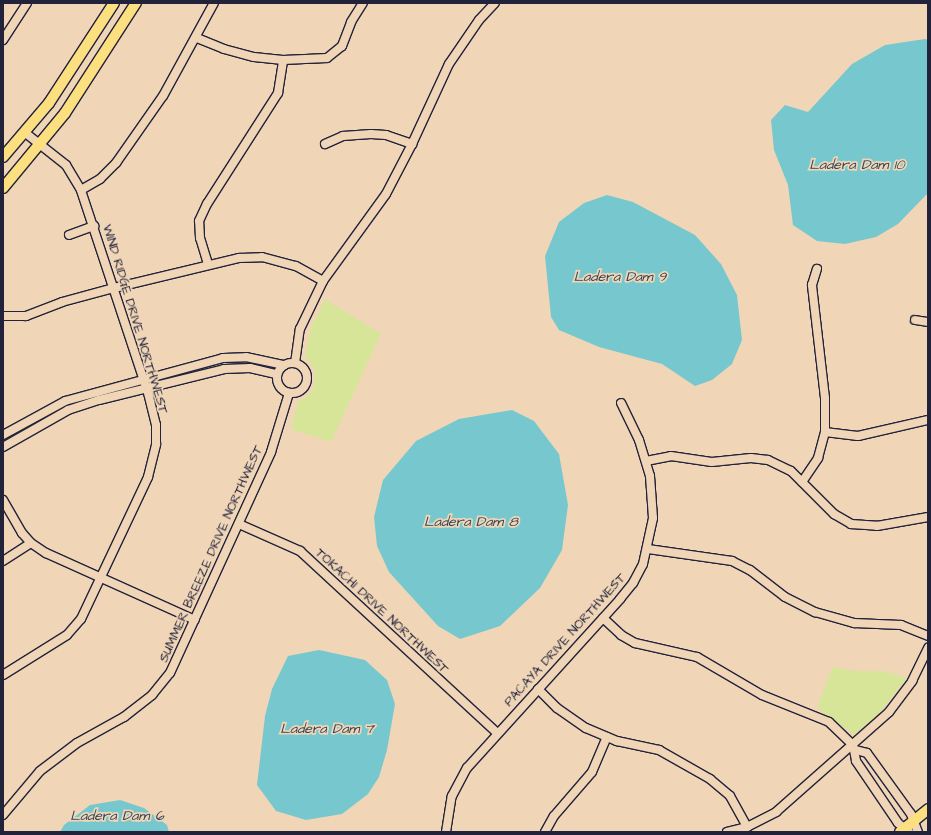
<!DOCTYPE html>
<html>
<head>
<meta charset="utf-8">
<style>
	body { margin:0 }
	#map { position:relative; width:931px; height:835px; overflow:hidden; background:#f0d6b7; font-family:"Architects Daughter",sans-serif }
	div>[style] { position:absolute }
	.green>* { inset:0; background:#d7e598 }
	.water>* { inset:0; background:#76c8ce }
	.roads { filter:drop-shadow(1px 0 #22223b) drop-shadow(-1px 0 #22223b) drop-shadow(0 1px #22223b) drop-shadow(0 -1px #22223b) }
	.minor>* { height:8px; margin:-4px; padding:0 4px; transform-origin:4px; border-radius:4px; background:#f0d6b7 }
	.minor>.ring { margin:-4px; padding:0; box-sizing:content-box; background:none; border:8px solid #f0d6b7; border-radius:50% }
	.major>* { height:10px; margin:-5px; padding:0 5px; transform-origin:5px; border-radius:5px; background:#fce080 }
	span { translate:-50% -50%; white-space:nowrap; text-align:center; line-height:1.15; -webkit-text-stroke:3.5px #f0d6b7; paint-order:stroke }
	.street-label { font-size:13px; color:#22223b }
	.water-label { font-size:14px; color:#334358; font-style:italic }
	.frame { position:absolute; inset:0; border:4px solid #22223b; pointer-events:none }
</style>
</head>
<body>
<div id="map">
	<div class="green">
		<i style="clip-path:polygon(325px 299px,381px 334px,331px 442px,291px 429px,298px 402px,309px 394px,314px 387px,315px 371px,305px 355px,311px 328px)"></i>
		<i style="clip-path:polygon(832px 667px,856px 671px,884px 671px,907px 678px,880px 712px,854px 735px,817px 708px)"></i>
	</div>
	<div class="water">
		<i style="clip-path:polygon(925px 39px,928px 40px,928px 193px,898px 224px,876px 237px,845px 244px,817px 241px,793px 225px,788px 185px,774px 150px,771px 120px,785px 105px,808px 112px,852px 64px,885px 45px)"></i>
		<i style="clip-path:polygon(607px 195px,633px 202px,695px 235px,721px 264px,737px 295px,742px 340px,732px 364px,712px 380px,695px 386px,662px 364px,599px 347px,559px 330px,551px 317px,545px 256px,559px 222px,584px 203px)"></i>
		<i style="clip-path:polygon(512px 410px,534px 421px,559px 454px,568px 505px,562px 550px,540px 588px,500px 626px,460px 639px,438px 626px,389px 572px,377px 546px,374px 517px,383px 480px,416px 441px,459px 419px)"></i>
		<i style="clip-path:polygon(319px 650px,365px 660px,387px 680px,395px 704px,387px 750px,379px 777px,368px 794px,342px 814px,306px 820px,276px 811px,257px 785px,265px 716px,272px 689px,288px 656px)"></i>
		<i style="clip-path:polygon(120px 800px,144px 808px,167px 825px,169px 832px,60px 832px,64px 825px,90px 805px)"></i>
	</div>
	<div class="roads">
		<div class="minor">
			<i style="left:197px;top:38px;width:29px;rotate:22deg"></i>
			<i style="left:224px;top:49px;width:31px;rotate:15deg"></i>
			<i style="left:254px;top:57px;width:29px;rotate:6deg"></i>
			<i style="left:283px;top:60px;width:44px;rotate:-2.6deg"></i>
			<i style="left:327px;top:58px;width:19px;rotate:-39deg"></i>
			<i style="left:342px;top:46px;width:26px;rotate:-69deg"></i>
			<i style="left:351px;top:22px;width:22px;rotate:-58deg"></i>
			<i style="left:3px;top:40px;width:44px;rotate:-57deg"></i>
			<i style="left:325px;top:144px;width:20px;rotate:-24deg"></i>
			<i style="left:343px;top:136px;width:28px;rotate:-4deg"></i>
			<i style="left:371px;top:134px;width:15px;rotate:4deg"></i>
			<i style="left:386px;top:135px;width:28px;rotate:19deg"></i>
			<i style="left:81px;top:190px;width:22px;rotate:-30deg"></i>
			<i style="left:100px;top:179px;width:23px;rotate:-45deg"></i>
			<i style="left:116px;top:163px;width:82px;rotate:-55deg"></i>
			<i style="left:163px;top:96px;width:106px;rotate:-61.3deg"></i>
			<i style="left:69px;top:235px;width:27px;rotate:-20deg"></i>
			<i style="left:208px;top:264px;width:27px;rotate:-107deg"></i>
			<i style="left:200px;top:238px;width:17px;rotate:-93deg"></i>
			<i style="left:199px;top:221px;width:19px;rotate:-65deg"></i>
			<i style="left:207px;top:204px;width:132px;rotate:-57.4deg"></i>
			<i style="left:278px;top:93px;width:33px;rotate:-81deg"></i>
			<i style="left:3px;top:316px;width:23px"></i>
			<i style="left:26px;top:316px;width:39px;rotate:-21deg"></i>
			<i style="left:62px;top:302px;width:54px;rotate:-15.1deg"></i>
			<i style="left:114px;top:288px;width:129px;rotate:-13.5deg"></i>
			<i style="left:239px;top:258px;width:23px;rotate:-2deg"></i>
			<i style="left:262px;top:257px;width:35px;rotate:15deg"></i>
			<i style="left:296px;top:266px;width:31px;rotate:29deg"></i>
			<i style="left:915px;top:320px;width:13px;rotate:9deg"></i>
			<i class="ring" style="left:277px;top:363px;width:22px;height:22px"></i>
			<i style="left:295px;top:363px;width:34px;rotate:-82deg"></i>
			<i style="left:300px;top:329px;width:53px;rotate:-64.4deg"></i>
			<i style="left:323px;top:281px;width:107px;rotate:-54.1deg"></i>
			<i style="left:386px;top:194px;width:56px;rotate:-62.5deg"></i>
			<i style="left:412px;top:144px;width:88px;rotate:-65.2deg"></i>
			<i style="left:449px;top:64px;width:53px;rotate:-55.7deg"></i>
			<i style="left:479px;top:20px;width:23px;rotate:-47deg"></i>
			<i style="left:825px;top:432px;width:33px;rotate:7deg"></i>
			<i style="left:858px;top:436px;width:72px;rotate:-12.9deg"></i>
			<i style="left:3px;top:435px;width:71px;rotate:-28.7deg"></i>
			<i style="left:65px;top:401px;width:164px;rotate:-15.2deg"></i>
			<i style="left:223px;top:358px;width:23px;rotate:-2deg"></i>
			<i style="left:246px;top:357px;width:39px;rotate:12deg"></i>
			<i style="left:3px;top:447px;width:75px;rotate:-29.6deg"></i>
			<i style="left:68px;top:410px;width:33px;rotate:-18deg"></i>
			<i style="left:99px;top:400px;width:129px;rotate:-13.9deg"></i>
			<i style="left:224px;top:369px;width:26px;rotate:-2deg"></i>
			<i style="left:250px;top:368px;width:28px;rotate:13deg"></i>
			<i style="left:646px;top:461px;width:25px;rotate:-11deg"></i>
			<i style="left:671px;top:456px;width:41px;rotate:8.3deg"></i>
			<i style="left:712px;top:462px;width:39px;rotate:-6deg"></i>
			<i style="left:751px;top:458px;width:17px;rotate:7deg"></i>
			<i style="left:768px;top:460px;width:25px;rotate:26deg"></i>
			<i style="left:791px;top:471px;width:61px;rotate:45deg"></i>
			<i style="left:834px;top:514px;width:20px;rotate:30deg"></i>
			<i style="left:851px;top:524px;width:26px;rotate:4deg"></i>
			<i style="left:877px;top:526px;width:52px;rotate:-10deg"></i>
			<i style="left:802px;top:482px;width:29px;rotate:-56deg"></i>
			<i style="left:818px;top:458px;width:27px;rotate:-75deg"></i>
			<i style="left:825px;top:432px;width:34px;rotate:-90deg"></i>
			<i style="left:825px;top:398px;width:114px;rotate:-96.6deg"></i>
			<i style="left:812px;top:285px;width:17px;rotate:-73deg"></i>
			<i style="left:3px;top:500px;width:38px;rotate:60deg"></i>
			<i style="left:22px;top:533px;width:13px;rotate:48deg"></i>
			<i style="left:31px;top:543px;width:18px;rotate:34deg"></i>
			<i style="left:46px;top:553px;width:163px;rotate:24.2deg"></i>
			<i style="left:239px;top:524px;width:67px;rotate:23.9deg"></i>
			<i style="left:300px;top:551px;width:268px;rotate:42.7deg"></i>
			<i style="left:648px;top:549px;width:85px;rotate:8.1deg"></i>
			<i style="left:732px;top:561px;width:20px;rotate:27deg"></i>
			<i style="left:750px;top:570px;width:44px;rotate:37.6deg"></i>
			<i style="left:785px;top:597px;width:34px;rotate:27deg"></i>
			<i style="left:815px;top:612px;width:41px;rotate:15.8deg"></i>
			<i style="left:854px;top:623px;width:47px;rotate:2.4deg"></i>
			<i style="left:901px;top:625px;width:29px;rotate:22deg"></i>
			<i style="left:3px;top:561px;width:33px;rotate:-33deg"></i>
			<i style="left:603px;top:618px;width:25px;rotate:43deg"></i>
			<i style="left:621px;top:635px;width:16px;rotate:30deg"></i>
			<i style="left:635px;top:643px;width:64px;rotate:12.7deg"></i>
			<i style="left:697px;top:657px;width:75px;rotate:30.3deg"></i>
			<i style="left:762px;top:695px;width:72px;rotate:21.9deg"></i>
			<i style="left:829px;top:722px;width:33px;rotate:44deg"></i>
			<i style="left:853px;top:745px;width:16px;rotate:79deg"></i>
			<i style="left:856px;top:761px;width:75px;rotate:55.9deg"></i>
			<i style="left:898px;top:823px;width:14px;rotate:39deg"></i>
			<i style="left:3px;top:675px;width:75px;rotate:-32deg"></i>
			<i style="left:67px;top:635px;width:21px;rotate:-49deg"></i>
			<i style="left:81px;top:619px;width:157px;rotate:-64.7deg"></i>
			<i style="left:148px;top:477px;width:34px;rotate:-76deg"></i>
			<i style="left:156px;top:444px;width:19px;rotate:-90deg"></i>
			<i style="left:156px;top:425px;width:30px;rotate:-104deg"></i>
			<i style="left:149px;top:396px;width:217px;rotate:-108.3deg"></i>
			<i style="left:81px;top:190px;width:29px;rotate:-121deg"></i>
			<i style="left:66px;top:165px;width:53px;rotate:-141.8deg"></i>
			<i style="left:538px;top:689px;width:27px;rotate:45deg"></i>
			<i style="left:557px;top:708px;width:35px;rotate:35deg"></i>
			<i style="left:586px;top:728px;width:34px;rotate:23deg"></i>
			<i style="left:617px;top:741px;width:43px;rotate:12.1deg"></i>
			<i style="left:659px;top:750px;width:59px;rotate:29.6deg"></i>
			<i style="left:710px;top:779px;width:26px;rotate:40deg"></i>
			<i style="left:730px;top:796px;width:35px;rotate:61deg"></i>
			<i style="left:856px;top:750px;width:11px;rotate:15deg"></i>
			<i style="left:867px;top:753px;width:75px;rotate:54.2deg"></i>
			<i style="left:911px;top:814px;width:19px;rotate:69deg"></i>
			<i style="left:3px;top:815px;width:57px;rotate:-49.9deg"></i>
			<i style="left:40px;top:771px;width:46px;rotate:-37.1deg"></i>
			<i style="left:77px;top:743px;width:54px;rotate:-29deg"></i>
			<i style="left:124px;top:717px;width:36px;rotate:-38deg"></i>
			<i style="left:152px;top:695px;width:28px;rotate:-51deg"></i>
			<i style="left:170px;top:673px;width:243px;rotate:-65.4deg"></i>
			<i style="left:271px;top:452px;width:62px;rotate:-73deg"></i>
			<i style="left:446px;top:832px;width:36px;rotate:-81deg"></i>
			<i style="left:452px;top:796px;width:32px;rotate:-62deg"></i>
			<i style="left:467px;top:768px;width:228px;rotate:-47.8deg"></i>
			<i style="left:620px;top:599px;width:21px;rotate:-51deg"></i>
			<i style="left:633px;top:583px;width:21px;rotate:-62deg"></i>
			<i style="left:643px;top:564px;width:47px;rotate:-77.7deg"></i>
			<i style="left:653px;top:518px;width:42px;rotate:-94.1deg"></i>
			<i style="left:650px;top:476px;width:38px;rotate:-107deg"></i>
			<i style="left:639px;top:440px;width:41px;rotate:-115.9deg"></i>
			<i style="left:545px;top:832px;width:18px;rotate:-61deg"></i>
			<i style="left:554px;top:816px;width:58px;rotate:-49.2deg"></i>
			<i style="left:592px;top:772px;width:38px;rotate:-67deg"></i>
			<i style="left:727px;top:832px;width:21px;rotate:-14deg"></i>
			<i style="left:747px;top:827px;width:33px;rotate:-27deg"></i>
			<i style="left:776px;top:812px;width:151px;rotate:-41.5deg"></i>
			<i style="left:889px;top:712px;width:39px;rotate:-53deg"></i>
			<i style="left:912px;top:681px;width:37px;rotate:-64deg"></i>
		</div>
		<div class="major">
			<i style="left:3px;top:157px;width:71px;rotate:-49.6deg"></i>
			<i style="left:49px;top:103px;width:119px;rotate:-57deg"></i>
			<i style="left:3px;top:188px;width:97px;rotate:-50.4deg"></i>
			<i style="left:65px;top:113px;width:131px;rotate:-57.2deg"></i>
			<i style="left:900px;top:832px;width:36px;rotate:-39deg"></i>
		</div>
	</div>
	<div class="street-label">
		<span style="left:135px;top:319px;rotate:73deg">WIND RIDGE DRIVE NORTHWEST</span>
		<span style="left:211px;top:554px;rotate:-66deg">SUMMER BREEZE DRIVE NORTHWEST</span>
		<span style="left:382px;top:611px;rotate:43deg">TOKACHI DRIVE NORTHWEST</span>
		<span style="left:565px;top:640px;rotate:-48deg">PACAYA DRIVE NORTHWEST</span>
	</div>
	<div class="water-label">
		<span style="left:857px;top:165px">Ladera Dam 10</span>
		<span style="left:620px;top:277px">Ladera Dam 9</span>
		<span style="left:471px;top:522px">Ladera Dam 8</span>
		<span style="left:327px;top:729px">Ladera Dam 7</span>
		<span style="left:117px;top:816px">Ladera Dam 6</span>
	</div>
	<div class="frame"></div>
</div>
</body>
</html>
